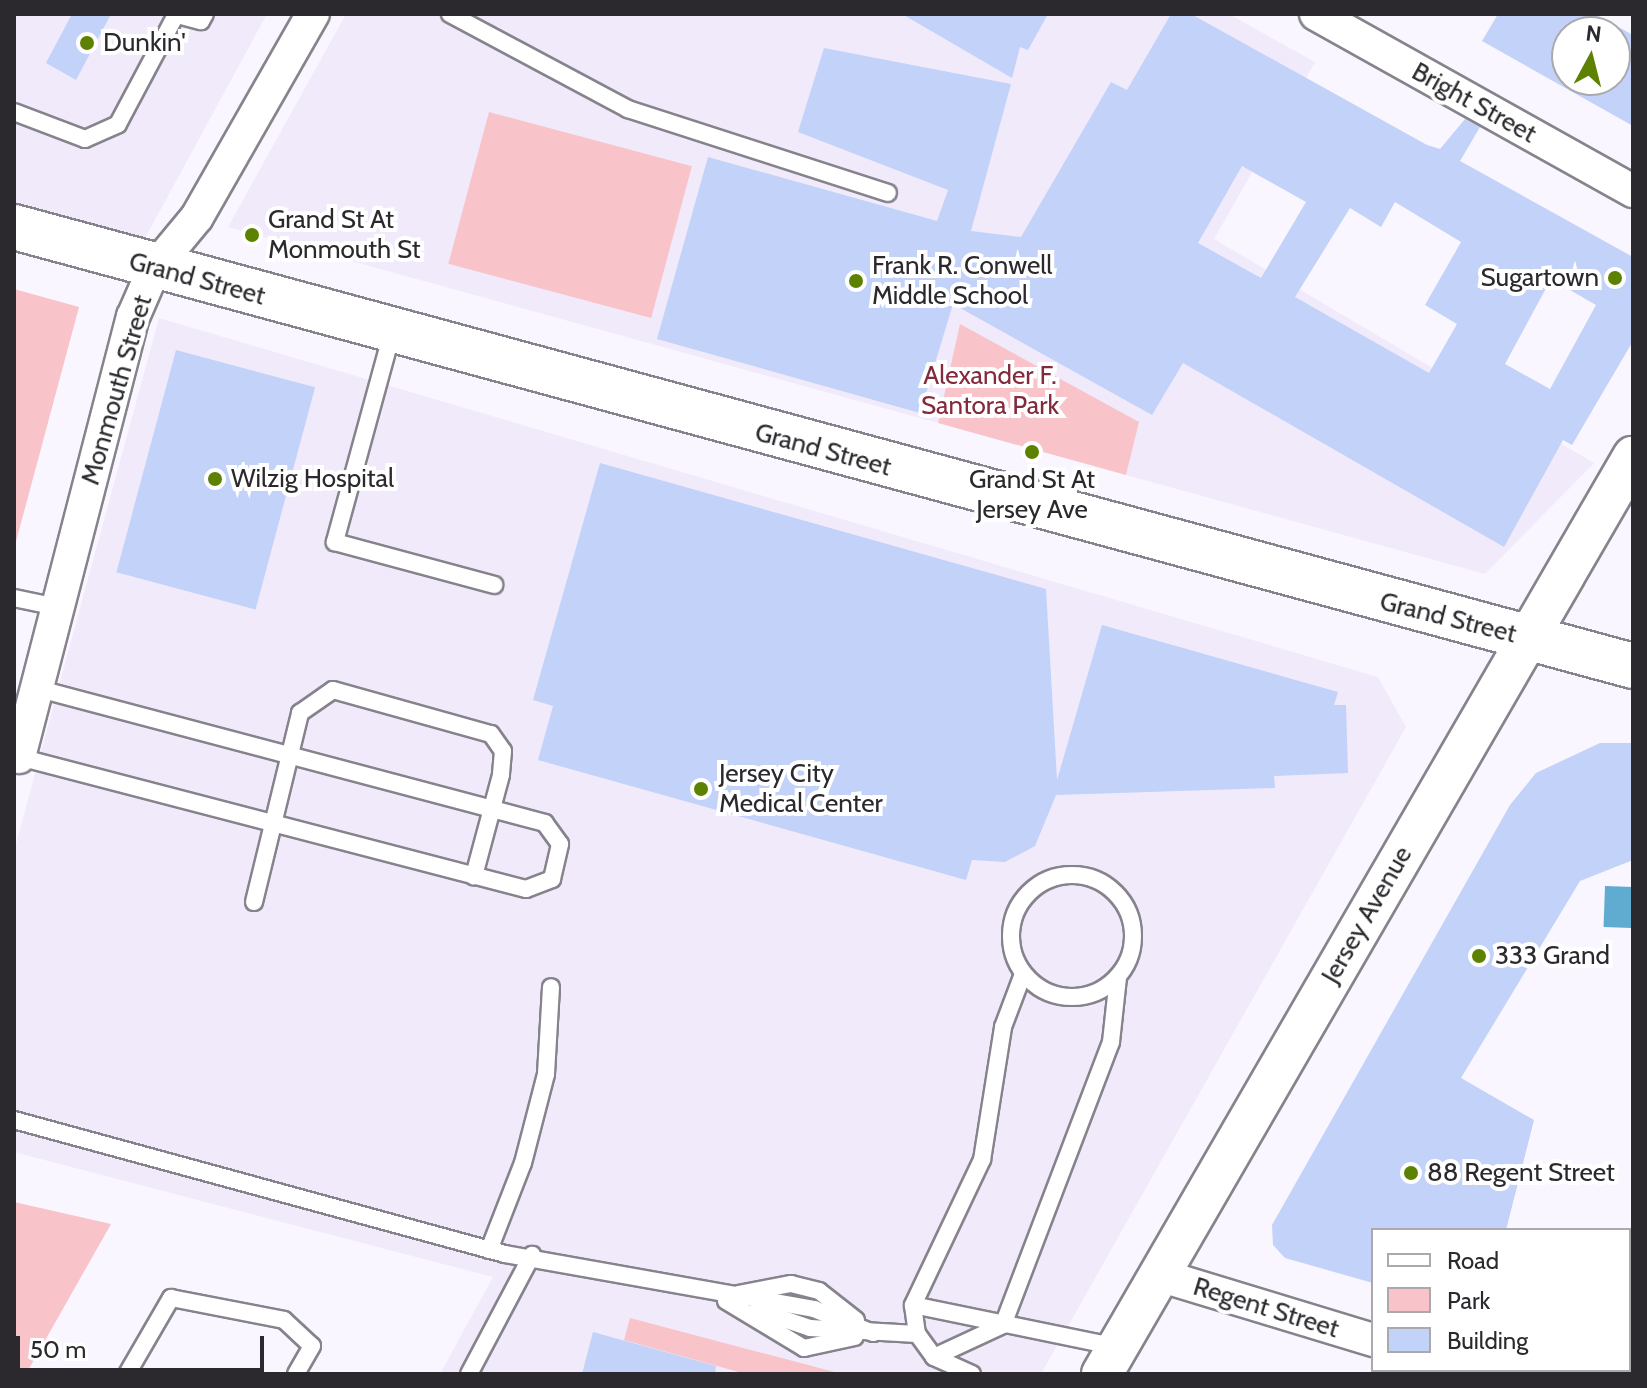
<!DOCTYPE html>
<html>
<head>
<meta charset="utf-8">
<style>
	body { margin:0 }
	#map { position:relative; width:1647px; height:1388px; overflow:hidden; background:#f9f6ff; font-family:Cabin,sans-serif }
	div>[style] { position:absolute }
	.built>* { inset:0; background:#f0eafb }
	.green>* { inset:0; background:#f8c3c9; transform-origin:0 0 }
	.water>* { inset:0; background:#60abd0; transform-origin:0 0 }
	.building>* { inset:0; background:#c2d2f8; transform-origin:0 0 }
	.roads { filter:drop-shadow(2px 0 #86838c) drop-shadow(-2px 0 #86838c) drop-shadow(0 2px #86838c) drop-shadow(0 -2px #86838c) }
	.service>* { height:16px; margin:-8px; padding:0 8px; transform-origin:8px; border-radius:8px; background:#fff }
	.service>.ring { margin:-8px; padding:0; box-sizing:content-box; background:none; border:16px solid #fff; border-radius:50% }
	.minor>* { height:32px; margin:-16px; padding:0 16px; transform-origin:16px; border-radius:16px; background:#fff }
	.tertiary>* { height:40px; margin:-20px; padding:0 20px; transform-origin:20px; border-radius:20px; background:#fff }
	.secondary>* { height:44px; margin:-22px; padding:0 22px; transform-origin:22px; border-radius:22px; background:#fff }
	.dots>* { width:22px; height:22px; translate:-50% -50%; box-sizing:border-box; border:4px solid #fff; border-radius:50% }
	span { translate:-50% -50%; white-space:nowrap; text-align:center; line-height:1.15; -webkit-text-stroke:8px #fff; paint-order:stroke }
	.poi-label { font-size:26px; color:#2b292d }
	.left { translate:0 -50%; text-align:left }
	.right { translate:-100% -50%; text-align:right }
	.street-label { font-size:26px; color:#2b292d }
	.park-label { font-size:26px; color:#832a3d }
	.frame { position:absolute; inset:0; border:16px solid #2b292d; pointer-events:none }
	.legend { position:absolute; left:1371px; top:1228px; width:260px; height:144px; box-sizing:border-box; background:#fff; border:2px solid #aaa9ab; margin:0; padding:10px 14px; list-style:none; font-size:24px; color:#2b292d }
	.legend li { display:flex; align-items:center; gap:16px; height:40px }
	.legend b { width:40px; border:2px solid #aaa9ab }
	.north { position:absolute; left:1551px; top:16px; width:80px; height:80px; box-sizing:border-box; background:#fff; border:2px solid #aaa9ab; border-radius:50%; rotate:7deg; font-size:22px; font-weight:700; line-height:32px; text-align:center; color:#2b292d }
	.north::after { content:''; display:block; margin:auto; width:28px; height:36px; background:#5d8201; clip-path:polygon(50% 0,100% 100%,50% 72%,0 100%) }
	.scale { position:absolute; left:16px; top:1336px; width:248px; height:36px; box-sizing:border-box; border:4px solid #2b292d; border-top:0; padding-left:10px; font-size:24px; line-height:28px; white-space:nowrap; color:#2b292d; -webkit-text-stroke:6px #fff; paint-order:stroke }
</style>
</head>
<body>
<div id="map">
	<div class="built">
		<i style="clip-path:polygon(14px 14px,267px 14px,144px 240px,14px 204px)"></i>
		<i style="clip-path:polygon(346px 14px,1229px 14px,1315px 62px,1214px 239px,1594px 463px,1485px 574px,1126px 475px,1138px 422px,960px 325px,938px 423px,228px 227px)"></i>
		<i style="clip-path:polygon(159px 318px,1378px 677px,1406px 727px,1041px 1374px,440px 1374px,493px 1277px,14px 1152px,14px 851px)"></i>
	</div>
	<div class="green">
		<i style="left:489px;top:112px;width:210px;height:157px;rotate:15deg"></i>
		<i style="clip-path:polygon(14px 289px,79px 307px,14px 549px)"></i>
		<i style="clip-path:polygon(960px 324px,1139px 422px,1126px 475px,938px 423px)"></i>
		<i style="clip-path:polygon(14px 1202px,111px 1224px,26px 1374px,14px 1374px)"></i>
		<i style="clip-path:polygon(630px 1318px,842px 1374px,746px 1374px,624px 1340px)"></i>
	</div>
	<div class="water">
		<i style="left:1605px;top:886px;width:28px;height:41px;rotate:2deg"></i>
	</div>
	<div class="building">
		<i style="clip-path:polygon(72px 14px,111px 14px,76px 80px,46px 63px)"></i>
		<i style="clip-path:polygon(902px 14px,1048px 14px,1028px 50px,1020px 47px,1012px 78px)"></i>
		<i style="clip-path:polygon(evenodd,1171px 14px,1191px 14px,1427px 145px,1440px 149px,1465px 119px,1480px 127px,1460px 161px,1633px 257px,1633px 341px,1572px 445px,1563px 440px,1504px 547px,1183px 363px,1152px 415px,953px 304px,920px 413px,657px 339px,708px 157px,937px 221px,948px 190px,798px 132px,824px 48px,1011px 84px,971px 231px,1021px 237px,1111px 82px,1127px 90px,1171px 14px,1242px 166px,1306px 202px,1261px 278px,1198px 243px,1242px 166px,1171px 14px,1395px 202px,1461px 242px,1425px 305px,1457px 324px,1429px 373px,1295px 297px,1350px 208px,1381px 227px,1395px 202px,1171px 14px,1551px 279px,1596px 305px,1550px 389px,1505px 364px,1551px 279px)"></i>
		<i style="clip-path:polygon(evenodd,1498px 14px,1595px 14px,1633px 35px,1633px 126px,1482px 41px,1498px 14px,1567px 32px,1615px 32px,1615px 80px,1567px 80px,1567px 32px)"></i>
		<i style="left:176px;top:350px;width:144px;height:230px;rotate:15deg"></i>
		<i style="clip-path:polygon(600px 463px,1046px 589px,1057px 780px,1102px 625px,1338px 692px,1334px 705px,1346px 705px,1348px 773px,1274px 776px,1275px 788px,1056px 795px,1035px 846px,1005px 862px,972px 860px,966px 880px,538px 760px,553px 706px,533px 700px)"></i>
		<i style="clip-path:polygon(1600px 743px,1633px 743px,1633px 860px,1580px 881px,1461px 1078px,1534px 1120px,1506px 1230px,1373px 1230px,1373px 1283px,1285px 1258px,1273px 1245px,1272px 1225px,1510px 805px,1536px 773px)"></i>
		<i style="clip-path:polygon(593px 1332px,716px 1366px,715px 1374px,582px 1374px)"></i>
	</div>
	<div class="roads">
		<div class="service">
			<i style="left:174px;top:14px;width:28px;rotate:15deg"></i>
			<i style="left:201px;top:21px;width:8px;rotate:-60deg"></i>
			<i style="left:450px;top:14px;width:202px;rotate:28.1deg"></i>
			<i style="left:628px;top:109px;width:273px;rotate:17.9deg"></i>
			<i style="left:14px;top:112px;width:76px;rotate:20.8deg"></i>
			<i style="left:85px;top:139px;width:36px;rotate:-24deg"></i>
			<i style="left:118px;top:124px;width:123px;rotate:-62deg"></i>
			<i style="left:392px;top:333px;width:217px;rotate:105.3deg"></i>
			<i style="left:335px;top:542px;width:165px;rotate:15.1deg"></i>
			<i style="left:14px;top:598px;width:44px;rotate:11.8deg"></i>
			<i style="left:19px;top:757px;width:524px;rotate:14.59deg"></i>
			<i style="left:526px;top:889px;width:28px;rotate:-21deg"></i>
			<i style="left:552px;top:879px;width:36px;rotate:-77deg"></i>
			<i style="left:560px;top:844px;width:26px;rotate:-126deg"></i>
			<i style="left:545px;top:823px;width:527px;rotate:-165.15deg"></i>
			<i class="ring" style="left:1011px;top:875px;width:106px;height:106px"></i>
			<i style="left:254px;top:902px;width:195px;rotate:-76.3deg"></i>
			<i style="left:300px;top:713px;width:40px;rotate:-34.9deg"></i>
			<i style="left:333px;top:690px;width:164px;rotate:15.6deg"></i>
			<i style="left:491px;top:734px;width:21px;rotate:55deg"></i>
			<i style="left:503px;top:751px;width:24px;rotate:95deg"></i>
			<i style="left:501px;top:775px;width:105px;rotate:105deg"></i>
			<i style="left:14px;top:1120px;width:509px;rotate:15.26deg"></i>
			<i style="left:505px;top:1254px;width:314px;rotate:10.1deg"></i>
			<i style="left:814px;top:1309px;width:64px;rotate:22.1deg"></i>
			<i style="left:489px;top:1250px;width:93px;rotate:-68.7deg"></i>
			<i style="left:523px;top:1163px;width:92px;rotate:-75.5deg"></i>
			<i style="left:546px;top:1074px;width:87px;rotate:-86.7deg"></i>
			<i style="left:738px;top:1294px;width:54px;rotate:-10.7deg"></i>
			<i style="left:791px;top:1284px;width:29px;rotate:14deg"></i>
			<i style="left:819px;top:1291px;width:47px;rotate:38.1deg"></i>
			<i style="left:726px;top:1301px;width:91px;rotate:31.1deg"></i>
			<i style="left:804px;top:1348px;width:52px;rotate:-12.2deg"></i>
			<i style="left:913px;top:1305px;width:208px;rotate:11.6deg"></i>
			<i style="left:757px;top:1310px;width:56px;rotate:18.8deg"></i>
			<i style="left:810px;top:1328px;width:107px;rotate:3.2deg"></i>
			<i style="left:934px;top:1357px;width:76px;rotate:-24.9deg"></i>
			<i style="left:1003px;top:1325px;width:303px;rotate:-69.1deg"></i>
			<i style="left:1111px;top:1042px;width:64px;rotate:-83.8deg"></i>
			<i style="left:127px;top:1374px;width:88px;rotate:-59.9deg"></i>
			<i style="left:171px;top:1298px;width:115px;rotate:11deg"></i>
			<i style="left:284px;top:1320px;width:38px;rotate:43deg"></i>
			<i style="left:312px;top:1346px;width:32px;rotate:120deg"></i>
			<i style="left:469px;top:1374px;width:135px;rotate:-62.1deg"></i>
			<i style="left:972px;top:1374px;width:42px;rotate:-155.9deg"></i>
			<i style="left:934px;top:1357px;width:29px;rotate:-126deg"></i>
			<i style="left:917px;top:1334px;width:29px;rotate:-98deg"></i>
			<i style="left:913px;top:1305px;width:161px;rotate:-64.6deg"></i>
			<i style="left:982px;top:1160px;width:135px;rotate:-81deg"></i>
			<i style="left:1003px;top:1027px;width:57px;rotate:-69.3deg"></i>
		</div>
		<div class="minor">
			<i style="left:1316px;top:14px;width:363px;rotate:29.2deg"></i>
			<i style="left:19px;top:757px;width:455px;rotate:-75.5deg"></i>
			<i style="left:133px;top:317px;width:52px;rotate:-66.4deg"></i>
			<i style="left:154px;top:269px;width:67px;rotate:-50.4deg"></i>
			<i style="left:197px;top:217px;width:234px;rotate:-60.3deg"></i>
			<i style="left:1159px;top:1275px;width:224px;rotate:16.9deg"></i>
			<i style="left:1474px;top:1370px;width:14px;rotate:17deg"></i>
		</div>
		<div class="tertiary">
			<i style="left:1102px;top:1374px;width:1060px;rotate:-59.93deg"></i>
		</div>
		<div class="secondary">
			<i style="left:14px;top:227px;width:1677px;rotate:15.17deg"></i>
		</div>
	</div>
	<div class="dots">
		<i style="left:87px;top:43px;background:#5d8201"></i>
		<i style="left:252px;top:235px;background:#5d8201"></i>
		<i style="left:1615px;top:278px;background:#5d8201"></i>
		<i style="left:856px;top:281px;background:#5d8201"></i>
		<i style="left:1032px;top:452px;background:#5d8201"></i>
		<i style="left:215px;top:479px;background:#5d8201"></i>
		<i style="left:701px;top:789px;background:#5d8201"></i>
		<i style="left:1479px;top:956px;background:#5d8201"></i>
		<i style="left:1411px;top:1173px;background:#5d8201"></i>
	</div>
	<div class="poi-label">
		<span class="left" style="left:103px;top:43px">Dunkin'</span>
		<span class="left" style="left:268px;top:235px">Grand St At<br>Monmouth St</span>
		<span class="left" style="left:872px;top:281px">Frank R. Conwell<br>Middle School</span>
		<span class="right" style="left:1599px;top:278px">Sugartown</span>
		<span class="left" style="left:231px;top:479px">Wilzig Hospital</span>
		<span style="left:1032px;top:495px">Grand St At<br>Jersey Ave</span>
		<span class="left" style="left:719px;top:789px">Jersey City<br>Medical Center</span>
		<span class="left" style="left:1495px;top:956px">333 Grand</span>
		<span class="left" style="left:1427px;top:1173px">88 Regent Street</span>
	</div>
	<div class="street-label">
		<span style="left:1474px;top:103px;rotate:29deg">Bright Street</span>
		<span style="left:197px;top:279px;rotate:15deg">Grand Street</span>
		<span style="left:117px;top:390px;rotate:-74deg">Monmouth Street</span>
		<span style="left:823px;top:450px;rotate:15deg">Grand Street</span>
		<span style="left:1448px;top:618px;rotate:14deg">Grand Street</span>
		<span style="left:1367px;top:915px;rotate:-60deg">Jersey Avenue</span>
		<span style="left:1266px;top:1308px;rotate:17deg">Regent Street</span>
	</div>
	<div class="park-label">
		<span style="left:990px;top:391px">Alexander F.<br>Santora Park</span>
	</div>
	<div class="frame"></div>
	<ul class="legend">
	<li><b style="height:10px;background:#fff"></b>Road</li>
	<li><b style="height:22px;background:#f8c3c9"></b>Park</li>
	<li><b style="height:22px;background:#c2d2f8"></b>Building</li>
	</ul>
	<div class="north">N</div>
	<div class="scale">50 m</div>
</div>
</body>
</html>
